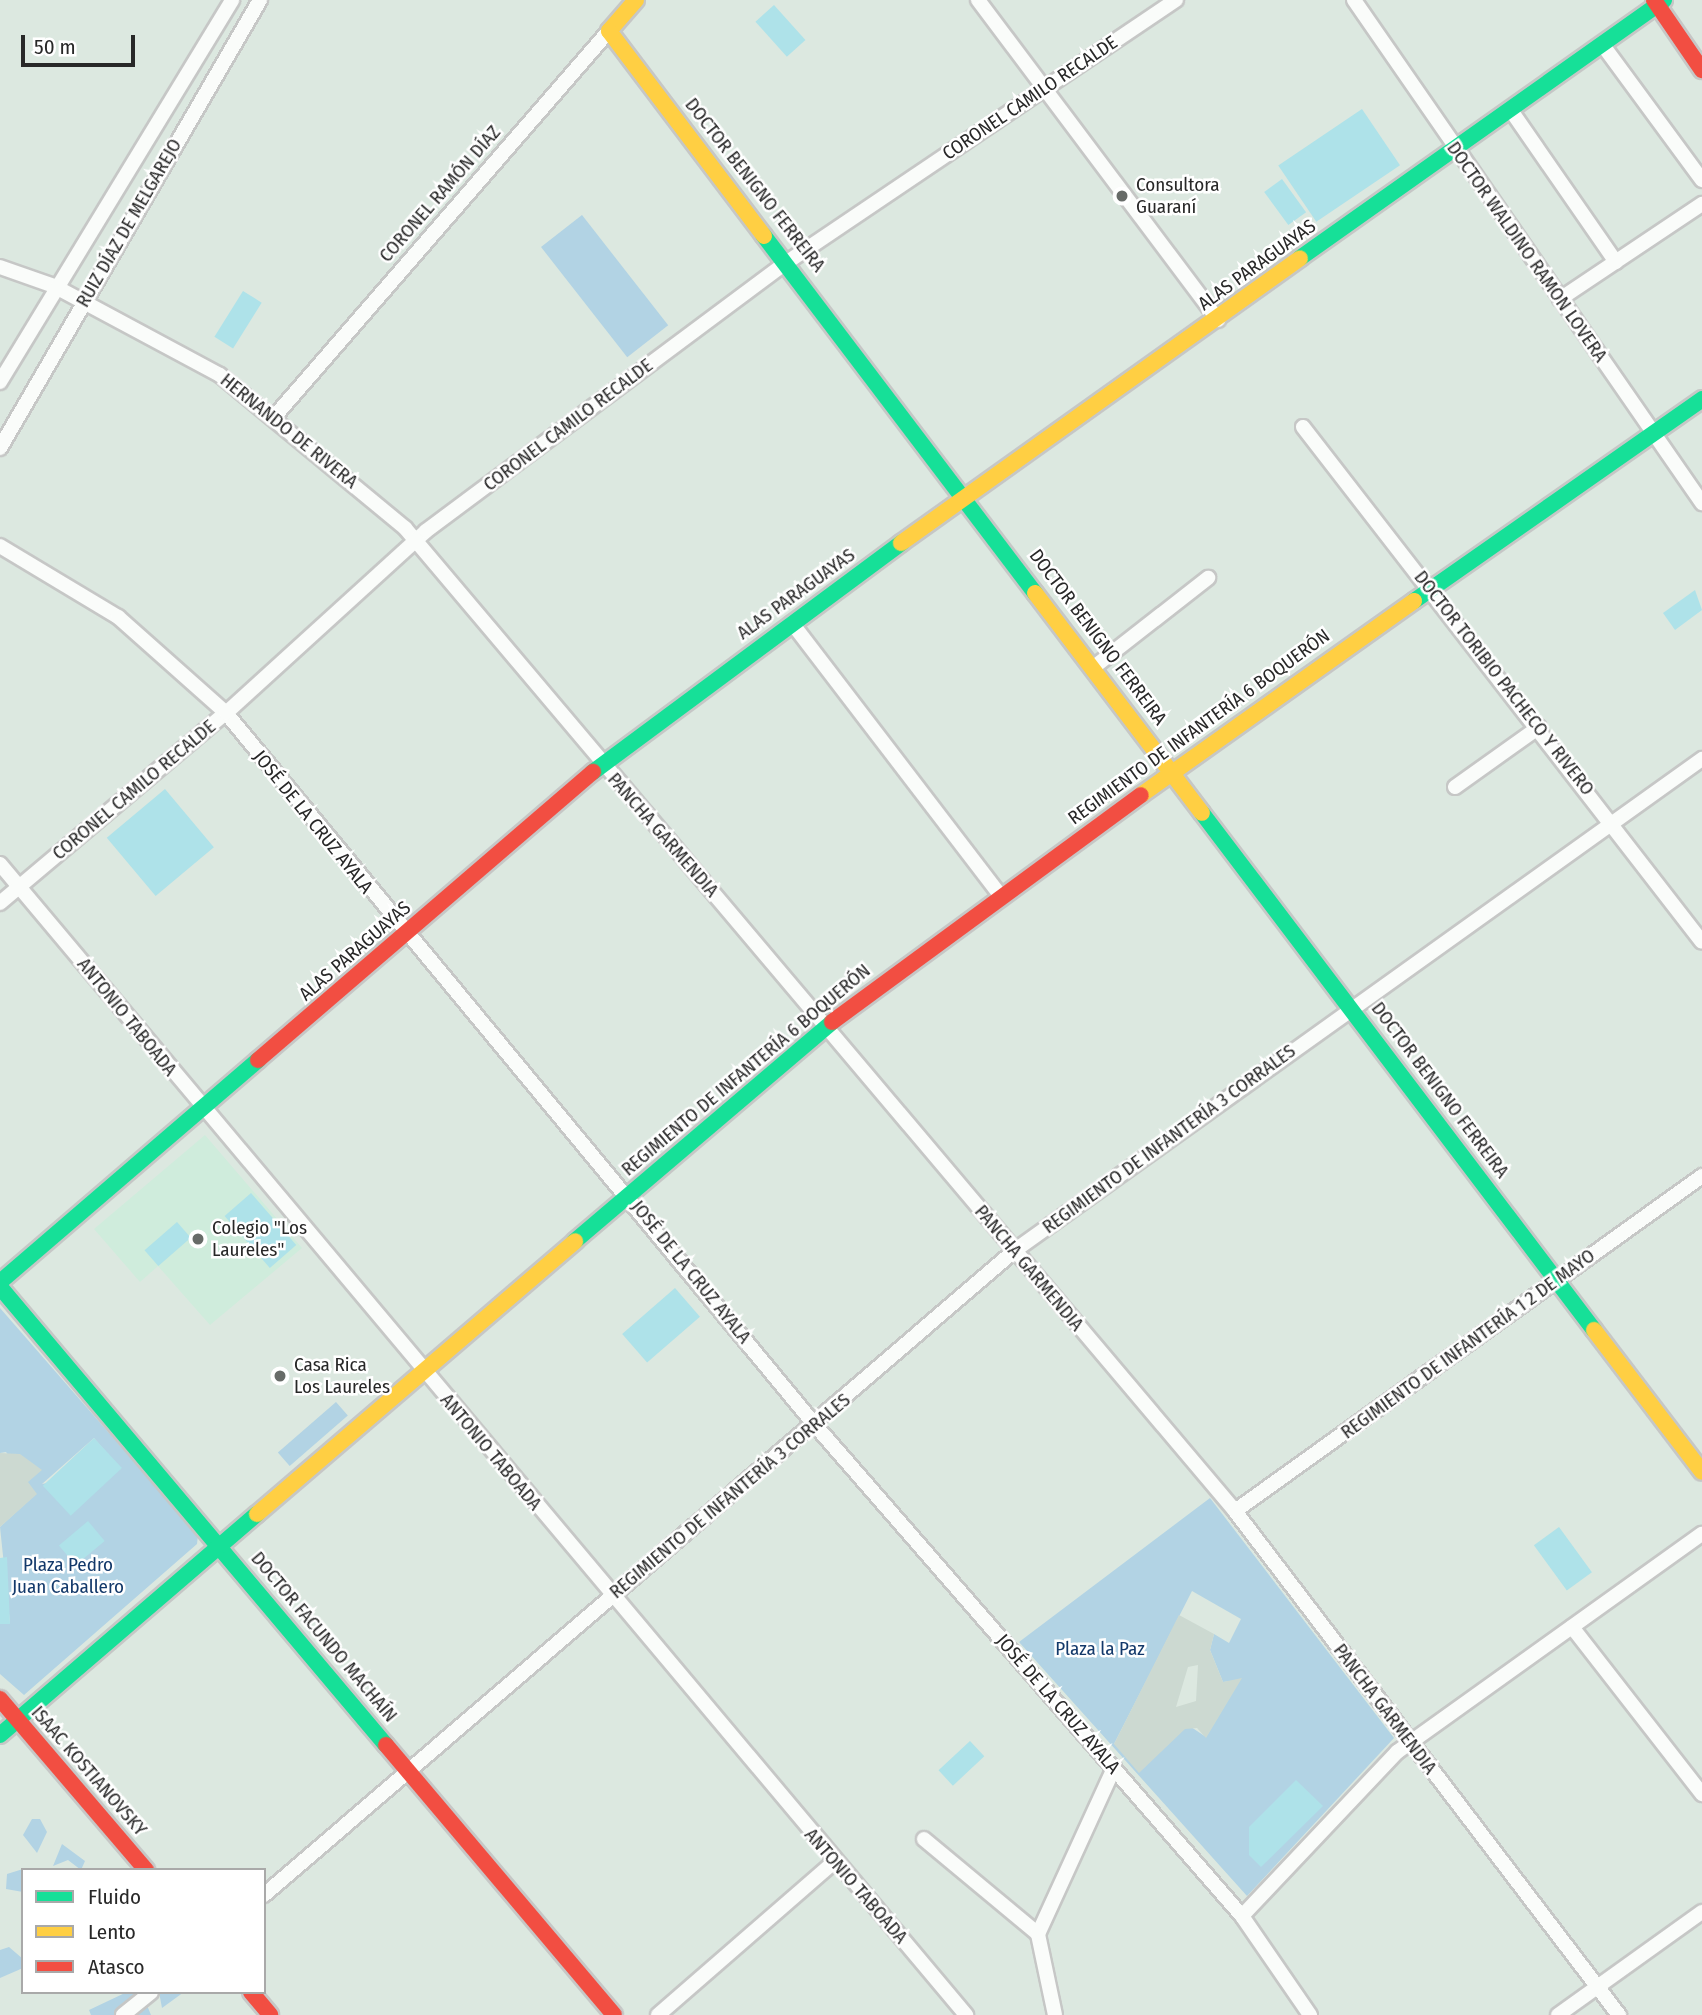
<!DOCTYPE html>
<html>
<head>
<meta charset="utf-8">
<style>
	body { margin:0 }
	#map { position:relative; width:1702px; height:2015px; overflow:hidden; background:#dce8e0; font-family:"Fira Sans Condensed",sans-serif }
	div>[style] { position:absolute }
	.education>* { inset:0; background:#cfecdc }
	.green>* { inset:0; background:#b2d3e4; transform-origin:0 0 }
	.pitch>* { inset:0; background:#aee2e9; transform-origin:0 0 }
	.plaza>* { inset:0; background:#ccd9d1 }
	.roads { filter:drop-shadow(2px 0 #c6c7c6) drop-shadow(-2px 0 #c6c7c6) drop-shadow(0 2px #c6c7c6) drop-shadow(0 -2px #c6c7c6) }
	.street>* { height:14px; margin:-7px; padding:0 7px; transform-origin:7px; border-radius:7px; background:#fafcfa }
	.fast>* { height:16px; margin:-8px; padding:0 8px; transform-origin:8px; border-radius:8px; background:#16e098 }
	.slow>* { height:16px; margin:-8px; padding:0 8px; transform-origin:8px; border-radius:8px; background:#ffcf43 }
	.jam>* { height:16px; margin:-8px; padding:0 8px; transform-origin:8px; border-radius:8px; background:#f24e42 }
	.dots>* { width:19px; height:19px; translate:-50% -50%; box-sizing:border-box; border:4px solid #fff; border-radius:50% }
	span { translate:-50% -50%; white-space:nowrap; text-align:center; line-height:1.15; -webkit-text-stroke:5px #fff; paint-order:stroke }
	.street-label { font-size:19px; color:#282828 }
	.poi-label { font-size:19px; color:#282828 }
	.left { translate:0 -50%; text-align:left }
	.park-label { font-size:19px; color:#13396a }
	.legend { position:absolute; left:21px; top:1868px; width:245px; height:126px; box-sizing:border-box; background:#fff; border:2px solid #a9a9a9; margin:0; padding:9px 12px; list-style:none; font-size:21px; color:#282828 }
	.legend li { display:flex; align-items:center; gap:14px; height:35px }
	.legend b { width:35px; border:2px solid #a9a9a9 }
	.scale { position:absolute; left:21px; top:35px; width:114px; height:32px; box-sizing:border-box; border:4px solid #282828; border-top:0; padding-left:9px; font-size:21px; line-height:24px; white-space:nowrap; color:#282828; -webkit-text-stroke:5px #fff; paint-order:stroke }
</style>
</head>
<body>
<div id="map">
	<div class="education">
		<i style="clip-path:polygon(205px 1135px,302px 1248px,210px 1325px,158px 1266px,140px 1282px,94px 1229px)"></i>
	</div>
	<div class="green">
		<i style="left:582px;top:215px;width:140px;height:52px;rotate:52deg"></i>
		<i style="clip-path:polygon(evenodd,0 1308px,198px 1535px,197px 1544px,24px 1695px,0 1674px,0 1624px,10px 1623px,0 1527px,36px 1494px,6px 1452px,0 1453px,0 1308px,94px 1438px,121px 1469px,42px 1484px,94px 1438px)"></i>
		<i style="left:336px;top:1402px;width:18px;height:77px;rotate:49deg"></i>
		<i style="clip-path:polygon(evenodd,1210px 1498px,1394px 1738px,1247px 1896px,1019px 1642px,1210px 1498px,1192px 1591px,1241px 1619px,1229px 1643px,1214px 1634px,1210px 1650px,1223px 1682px,1240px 1680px,1206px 1737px,1191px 1727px,1114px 1744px,1192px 1591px)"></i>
		<i style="clip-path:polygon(32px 1819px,40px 1819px,47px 1832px,37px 1853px,23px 1835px)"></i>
		<i style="clip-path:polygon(62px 1844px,85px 1861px,81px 1870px,68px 1860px,53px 1866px)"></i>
		<i style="clip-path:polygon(23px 1869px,29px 1870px,23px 1870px,23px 1892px,6px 1889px,7px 1874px)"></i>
		<i style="clip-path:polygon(9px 1947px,23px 1959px,23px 1968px,0 1978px,0 1950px)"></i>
		<i style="clip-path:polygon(127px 1992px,149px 1992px,144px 1998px,151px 2015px,91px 2015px,89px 2010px)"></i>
		<i style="clip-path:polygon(159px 1992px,184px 1992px,162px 2008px)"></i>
	</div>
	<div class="pitch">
		<i style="left:774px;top:5px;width:47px;height:25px;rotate:48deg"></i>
		<i style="left:1362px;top:109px;width:68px;height:101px;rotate:56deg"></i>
		<i style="left:1282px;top:179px;width:41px;height:22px;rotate:54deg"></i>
		<i style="left:243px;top:291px;width:22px;height:54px;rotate:32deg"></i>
		<i style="clip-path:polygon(1695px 590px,1702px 610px,1675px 630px,1663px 613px)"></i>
		<i style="left:165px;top:789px;width:76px;height:76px;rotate:50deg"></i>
		<i style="left:251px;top:1193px;width:69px;height:35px;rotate:49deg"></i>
		<i style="left:177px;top:1222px;width:21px;height:43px;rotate:49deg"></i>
		<i style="left:675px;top:1288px;width:38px;height:70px;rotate:49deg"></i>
		<i style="left:94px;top:1438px;width:41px;height:70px;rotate:47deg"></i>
		<i style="left:88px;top:1521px;width:26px;height:38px;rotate:50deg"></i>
		<i style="left:1559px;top:1527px;width:56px;height:31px;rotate:54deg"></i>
		<i style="clip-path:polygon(7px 1557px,10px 1624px,0 1624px,0 1558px)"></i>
		<i style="left:970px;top:1741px;width:21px;height:43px;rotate:47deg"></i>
		<i style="clip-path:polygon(1296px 1780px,1323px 1806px,1261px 1867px,1249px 1855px,1249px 1827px)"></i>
	</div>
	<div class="plaza">
		<i style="clip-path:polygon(0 1453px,20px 1454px,42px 1470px,28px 1482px,37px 1494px,0 1527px)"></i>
		<i style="clip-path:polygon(evenodd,1179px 1615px,1214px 1634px,1210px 1650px,1223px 1682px,1242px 1678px,1206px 1738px,1197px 1728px,1185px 1729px,1139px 1773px,1114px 1744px,1179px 1615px,1198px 1665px,1196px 1701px,1176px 1707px,1188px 1667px,1198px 1665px)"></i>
	</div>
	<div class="roads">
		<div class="street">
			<i style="left:978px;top:0;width:400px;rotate:53.1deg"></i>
			<i style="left:1354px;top:0;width:612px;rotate:55.32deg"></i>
			<i style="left:1602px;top:44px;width:169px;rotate:53.7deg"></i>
			<i style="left:1510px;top:109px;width:186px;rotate:55.3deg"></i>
			<i style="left:0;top:267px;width:57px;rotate:19.4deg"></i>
			<i style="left:54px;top:286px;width:188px;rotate:28.2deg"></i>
			<i style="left:220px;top:375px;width:240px;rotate:39.6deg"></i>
			<i style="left:405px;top:528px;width:1287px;rotate:49.82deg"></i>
			<i style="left:1235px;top:1511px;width:634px;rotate:52.7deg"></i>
			<i style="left:1560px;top:299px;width:171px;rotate:-33.8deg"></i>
			<i style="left:0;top:382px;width:447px;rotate:-58.7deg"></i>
			<i style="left:275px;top:416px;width:510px;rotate:-49.06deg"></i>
			<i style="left:1303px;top:427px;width:651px;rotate:52.23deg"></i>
			<i style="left:0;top:448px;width:518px;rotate:-59.87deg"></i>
			<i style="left:0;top:546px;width:138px;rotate:31deg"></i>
			<i style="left:118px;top:617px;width:144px;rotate:41.6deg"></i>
			<i style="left:226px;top:713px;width:924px;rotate:50.4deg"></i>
			<i style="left:815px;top:1425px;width:651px;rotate:48.99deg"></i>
			<i style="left:1242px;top:1916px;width:120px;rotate:55.5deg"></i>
			<i style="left:792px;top:623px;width:344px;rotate:52.6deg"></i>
			<i style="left:1094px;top:667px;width:145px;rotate:-38deg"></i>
			<i style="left:1455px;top:787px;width:103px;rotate:-35.5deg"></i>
			<i style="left:0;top:864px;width:1503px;rotate:49.99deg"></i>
			<i style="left:0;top:903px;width:295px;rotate:-40.1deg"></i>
			<i style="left:226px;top:713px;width:270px;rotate:-42.3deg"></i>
			<i style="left:426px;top:531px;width:445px;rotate:-36.7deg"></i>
			<i style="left:783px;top:265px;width:474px;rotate:-34deg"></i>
			<i style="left:1235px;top:1511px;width:575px;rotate:-35.65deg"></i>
			<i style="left:1572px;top:1627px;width:212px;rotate:52.1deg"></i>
			<i style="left:924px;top:1839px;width:148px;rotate:39.8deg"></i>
			<i style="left:264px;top:1895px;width:989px;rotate:-40.65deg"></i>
			<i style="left:1014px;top:1251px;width:846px;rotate:-35.57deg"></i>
			<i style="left:1242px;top:1916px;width:226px;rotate:-46.6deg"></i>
			<i style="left:1397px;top:1752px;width:375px;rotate:-35.6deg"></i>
			<i style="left:123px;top:2015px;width:36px;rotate:-39deg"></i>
			<i style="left:658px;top:2015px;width:233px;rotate:-41deg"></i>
			<i style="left:1055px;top:2015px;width:83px;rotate:-101.9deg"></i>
			<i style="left:1038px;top:1934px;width:183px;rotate:-65.4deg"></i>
			<i style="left:1558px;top:2015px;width:177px;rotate:-35.6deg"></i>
		</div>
		<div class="fast">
			<i style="left:764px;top:236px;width:448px;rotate:52.8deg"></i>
			<i style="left:1300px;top:258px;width:446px;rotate:-35.3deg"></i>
			<i style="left:1414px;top:601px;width:352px;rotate:-35deg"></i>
			<i style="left:593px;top:772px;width:384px;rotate:-36.6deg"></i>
			<i style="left:1202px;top:813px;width:649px;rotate:52.83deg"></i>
			<i style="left:575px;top:1241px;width:338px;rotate:-40.4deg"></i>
			<i style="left:0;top:1282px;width:340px;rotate:-40.7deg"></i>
			<i style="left:0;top:1287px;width:599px;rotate:49.88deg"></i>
			<i style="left:0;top:1735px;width:339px;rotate:-40.7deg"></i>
		</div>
		<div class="slow">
			<i style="left:636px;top:0;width:41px;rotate:131.1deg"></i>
			<i style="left:609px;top:31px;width:257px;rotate:52.9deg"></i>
			<i style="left:901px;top:543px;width:490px;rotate:-35.5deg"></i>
			<i style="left:1035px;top:593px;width:276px;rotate:52.8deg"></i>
			<i style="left:1141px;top:795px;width:335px;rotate:-35.4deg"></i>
			<i style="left:1594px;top:1330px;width:178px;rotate:52.7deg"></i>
			<i style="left:257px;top:1514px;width:419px;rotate:-40.6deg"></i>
		</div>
		<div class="jam">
			<i style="left:1654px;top:0;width:85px;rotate:55.6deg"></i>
			<i style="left:832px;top:1022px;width:383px;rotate:-36.3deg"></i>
			<i style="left:258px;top:1060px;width:442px;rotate:-40.7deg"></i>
			<i style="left:0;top:1699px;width:225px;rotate:49.5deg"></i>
			<i style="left:386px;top:1745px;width:353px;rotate:49.8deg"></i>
			<i style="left:251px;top:1992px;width:30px;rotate:50deg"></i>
		</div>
	</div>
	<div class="dots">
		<i style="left:1122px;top:196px;background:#676b68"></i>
		<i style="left:198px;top:1239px;background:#676b68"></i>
		<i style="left:280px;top:1376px;background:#676b68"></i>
	</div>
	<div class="street-label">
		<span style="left:1030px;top:98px;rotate:-34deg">CORONEL CAMILO RECALDE</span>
		<span style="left:755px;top:185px;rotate:52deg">DOCTOR BENIGNO FERREIRA</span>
		<span style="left:440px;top:194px;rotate:-49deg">CORONEL RAMÓN DÍAZ</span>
		<span style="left:129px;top:223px;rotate:-60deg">RUIZ DÍAZ DE MELGAREJO</span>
		<span style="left:1527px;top:252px;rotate:55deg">DOCTOR WALDINO RAMON LOVERA</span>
		<span style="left:1257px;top:265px;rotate:-36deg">ALAS PARAGUAYAS</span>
		<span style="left:568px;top:425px;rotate:-37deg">CORONEL CAMILO RECALDE</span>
		<span style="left:289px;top:431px;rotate:39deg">HERNANDO DE RIVERA</span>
		<span style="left:796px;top:594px;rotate:-36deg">ALAS PARAGUAYAS</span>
		<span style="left:1098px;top:637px;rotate:53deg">DOCTOR BENIGNO FERREIRA</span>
		<span style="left:1504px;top:683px;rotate:52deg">DOCTOR TORIBIO PACHECO Y RIVERO</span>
		<span style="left:1199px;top:727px;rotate:-36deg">REGIMIENTO DE INFANTERÍA 6 BOQUERÓN</span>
		<span style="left:134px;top:790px;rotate:-40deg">CORONEL CAMILO RECALDE</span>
		<span style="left:313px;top:822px;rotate:51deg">JOSÉ DE LA CRUZ AYALA</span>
		<span style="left:663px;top:835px;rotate:49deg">PANCHA GARMENDIA</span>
		<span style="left:355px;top:951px;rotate:-41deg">ALAS PARAGUAYAS</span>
		<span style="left:127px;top:1017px;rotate:51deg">ANTONIO TABOADA</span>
		<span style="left:746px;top:1070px;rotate:-40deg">REGIMIENTO DE INFANTERÍA 6 BOQUERÓN</span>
		<span style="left:1440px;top:1090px;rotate:53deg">DOCTOR BENIGNO FERREIRA</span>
		<span style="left:1169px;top:1139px;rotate:-36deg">REGIMIENTO DE INFANTERÍA 3 CORRALES</span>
		<span style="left:1029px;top:1268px;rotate:50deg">PANCHA GARMENDIA</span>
		<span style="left:691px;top:1272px;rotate:51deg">JOSÉ DE LA CRUZ AYALA</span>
		<span style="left:1468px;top:1344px;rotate:-36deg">REGIMIENTO DE INFANTERÍA 1 2 DE MAYO</span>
		<span style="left:491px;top:1452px;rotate:50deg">ANTONIO TABOADA</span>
		<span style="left:730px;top:1496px;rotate:-40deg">REGIMIENTO DE INFANTERÍA 3 CORRALES</span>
		<span style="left:324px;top:1637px;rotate:50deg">DOCTOR FACUNDO MACHAÍN</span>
		<span style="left:1058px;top:1704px;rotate:49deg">JOSÉ DE LA CRUZ AYALA</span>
		<span style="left:1385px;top:1709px;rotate:53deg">PANCHA GARMENDIA</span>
		<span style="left:89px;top:1771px;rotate:49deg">ISAAC KOSTIANOVSKY</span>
		<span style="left:856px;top:1886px;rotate:49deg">ANTONIO TABOADA</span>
	</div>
	<div class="poi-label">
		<span class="left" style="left:1136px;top:196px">Consultora<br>Guaraní</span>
		<span class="left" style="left:212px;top:1239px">Colegio "Los<br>Laureles"</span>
		<span class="left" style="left:294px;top:1376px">Casa Rica<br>Los Laureles</span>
	</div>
	<div class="park-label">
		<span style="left:68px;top:1576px">Plaza Pedro<br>Juan Caballero</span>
		<span style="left:1100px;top:1649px">Plaza la Paz</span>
	</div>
	<ul class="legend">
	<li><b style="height:9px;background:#16e098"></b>Fluido</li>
	<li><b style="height:9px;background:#ffcf43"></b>Lento</li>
	<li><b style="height:9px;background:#f24e42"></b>Atasco</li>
	</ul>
	<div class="scale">50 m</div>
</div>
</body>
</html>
